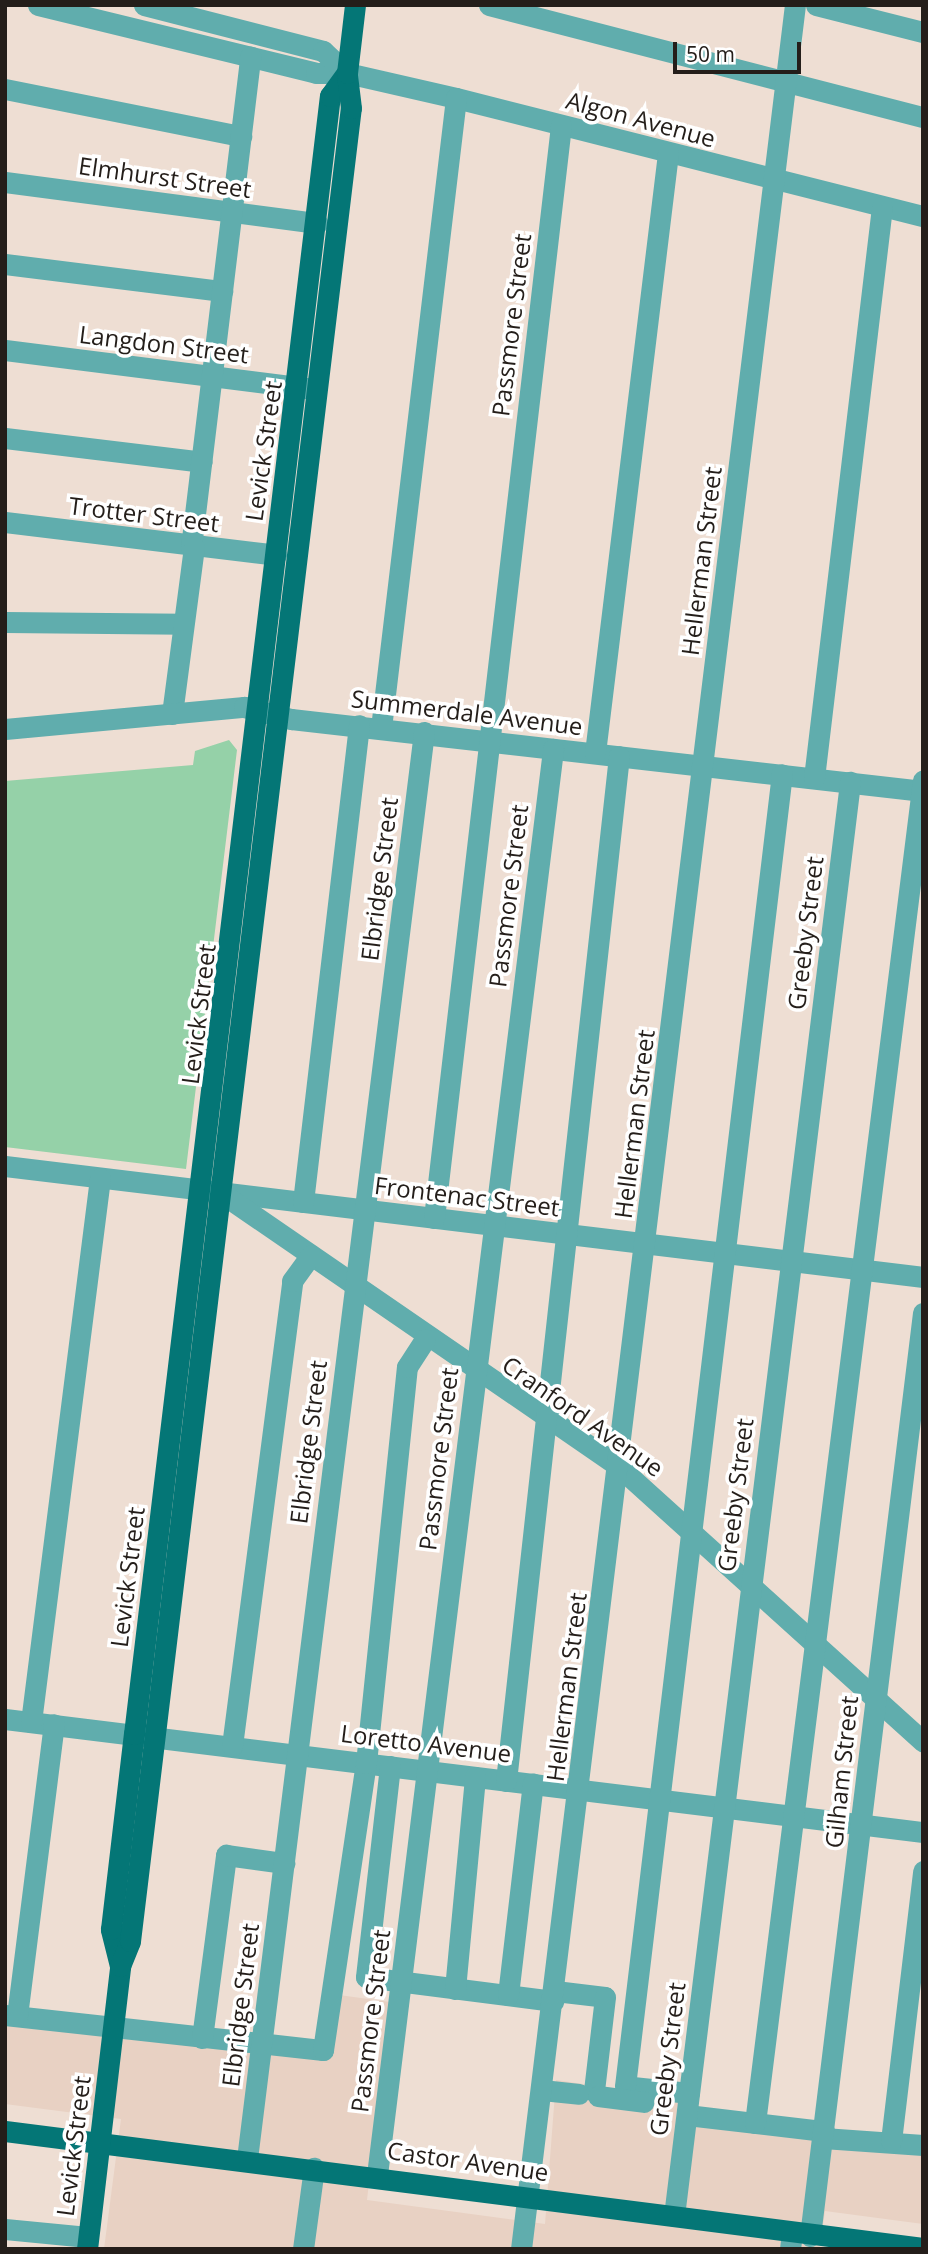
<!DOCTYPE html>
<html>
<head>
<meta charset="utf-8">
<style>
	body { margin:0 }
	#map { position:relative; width:928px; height:2254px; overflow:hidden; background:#eeded3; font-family:"Open Sans",sans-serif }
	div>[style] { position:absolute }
	.built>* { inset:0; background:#e8d1c3 }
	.green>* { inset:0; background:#95d1a8 }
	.minor>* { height:21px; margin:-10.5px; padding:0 10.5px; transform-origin:10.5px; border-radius:10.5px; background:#60adad }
	.major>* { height:21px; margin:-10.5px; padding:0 10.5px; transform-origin:10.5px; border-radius:10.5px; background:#047676 }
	span { translate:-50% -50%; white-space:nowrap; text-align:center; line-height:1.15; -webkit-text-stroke:7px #fff; paint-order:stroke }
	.street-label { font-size:24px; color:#241e1a }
	.frame { position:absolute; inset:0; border:7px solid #241e1a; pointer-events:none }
	.scale { position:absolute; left:673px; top:42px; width:128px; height:32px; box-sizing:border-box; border:4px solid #241e1a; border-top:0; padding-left:9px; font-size:21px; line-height:24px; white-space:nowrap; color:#241e1a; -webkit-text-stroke:5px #fff; paint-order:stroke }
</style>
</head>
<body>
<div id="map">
	<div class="built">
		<i style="clip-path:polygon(339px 1995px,390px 2002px,367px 2200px,545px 2224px,556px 2080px,679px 2098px,676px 2118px,923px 2149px,923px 2224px,825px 2211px,820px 2249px,104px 2249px,121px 2119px,5px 2104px,5px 2021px,329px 2056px)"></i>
	</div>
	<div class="green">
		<i style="clip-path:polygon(229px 740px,237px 750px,186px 1169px,5px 1147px,5px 781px,193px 765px,195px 751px)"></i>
	</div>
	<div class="minor">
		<i style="left:38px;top:5px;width:286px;rotate:13.7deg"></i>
		<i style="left:316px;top:73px;width:31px"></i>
		<i style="left:347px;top:73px;width:112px;rotate:12.9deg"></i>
		<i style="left:456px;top:98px;width:482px;rotate:14.2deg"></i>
		<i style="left:144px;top:5px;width:185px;rotate:14.4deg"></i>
		<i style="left:323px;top:51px;width:33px;rotate:43deg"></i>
		<i style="left:489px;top:5px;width:448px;rotate:14.5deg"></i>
		<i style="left:816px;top:5px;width:110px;rotate:14.2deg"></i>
		<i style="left:5px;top:89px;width:241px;rotate:11.3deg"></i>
		<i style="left:5px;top:182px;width:315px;rotate:7.5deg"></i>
		<i style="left:5px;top:264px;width:219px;rotate:7.1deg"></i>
		<i style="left:5px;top:350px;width:309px;rotate:7.2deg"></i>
		<i style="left:5px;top:438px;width:198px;rotate:6.9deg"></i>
		<i style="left:5px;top:522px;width:273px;rotate:6.9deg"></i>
		<i style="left:191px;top:547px;width:494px;rotate:-83.1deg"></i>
		<i style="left:5px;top:622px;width:178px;rotate:0.6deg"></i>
		<i style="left:172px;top:714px;width:168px;rotate:-82.5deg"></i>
		<i style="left:381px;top:728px;width:634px;rotate:-83.21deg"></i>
		<i style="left:5px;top:729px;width:240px;rotate:-5.3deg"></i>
		<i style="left:244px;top:707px;width:49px;rotate:14.3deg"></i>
		<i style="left:291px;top:719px;width:636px;rotate:6.5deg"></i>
		<i style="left:595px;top:753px;width:604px;rotate:-83.06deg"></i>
		<i style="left:814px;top:778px;width:575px;rotate:-83.21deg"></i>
		<i style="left:5px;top:1166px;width:925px;rotate:6.89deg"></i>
		<i style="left:224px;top:1195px;width:478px;rotate:34.5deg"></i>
		<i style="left:618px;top:1466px;width:411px;rotate:42.1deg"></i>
		<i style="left:303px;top:1202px;width:480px;rotate:-83.3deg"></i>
		<i style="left:434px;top:1218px;width:1100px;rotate:-83.37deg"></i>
		<i style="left:5px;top:1719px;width:925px;rotate:7.02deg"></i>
		<i style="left:31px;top:1722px;width:548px;rotate:-82.77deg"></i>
		<i style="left:232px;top:1746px;width:469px;rotate:-82.6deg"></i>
		<i style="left:292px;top:1281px;width:32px;rotate:-54deg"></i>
		<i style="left:390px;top:1766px;width:212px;rotate:96.5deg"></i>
		<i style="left:366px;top:1977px;width:189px;rotate:7.3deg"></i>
		<i style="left:506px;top:1781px;width:1031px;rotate:-83.71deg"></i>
		<i style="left:455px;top:1989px;width:213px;rotate:-84.6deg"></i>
		<i style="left:555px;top:1991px;width:50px;rotate:6.8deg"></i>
		<i style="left:605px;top:1997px;width:95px;rotate:96.7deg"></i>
		<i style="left:508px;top:1995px;width:213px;rotate:-83.3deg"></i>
		<i style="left:5px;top:2015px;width:320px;rotate:6.3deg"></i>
		<i style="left:323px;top:2050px;width:290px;rotate:-81.5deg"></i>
		<i style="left:366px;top:1763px;width:398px;rotate:-84.1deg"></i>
		<i style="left:407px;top:1367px;width:33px;rotate:-57deg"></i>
		<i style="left:17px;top:2016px;width:294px;rotate:-82.8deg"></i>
		<i style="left:202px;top:2038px;width:185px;rotate:-82.5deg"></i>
		<i style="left:226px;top:1855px;width:59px;rotate:7.9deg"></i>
		<i style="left:542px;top:2090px;width:37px;rotate:6deg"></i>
		<i style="left:689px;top:2093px;width:64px;rotate:-173.8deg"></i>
		<i style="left:625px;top:2086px;width:1321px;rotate:-83.18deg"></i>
		<i style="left:598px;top:2096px;width:46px;rotate:7.4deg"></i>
		<i style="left:687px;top:2115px;width:138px;rotate:6.7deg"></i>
		<i style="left:755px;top:2123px;width:1353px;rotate:-82.87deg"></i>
		<i style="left:823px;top:2138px;width:100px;rotate:4deg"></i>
		<i style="left:891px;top:2141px;width:272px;rotate:-83.2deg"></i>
		<i style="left:247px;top:2159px;width:1438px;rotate:-82.93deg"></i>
		<i style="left:377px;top:2175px;width:1437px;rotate:-82.96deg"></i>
		<i style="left:674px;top:2216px;width:1445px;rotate:-83deg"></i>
		<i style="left:5px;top:2229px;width:83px;rotate:5.5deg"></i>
		<i style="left:810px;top:2236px;width:930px;rotate:-83.02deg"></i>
		<i style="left:303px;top:2249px;width:82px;rotate:-82.3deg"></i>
		<i style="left:521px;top:2249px;width:2261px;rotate:-83.04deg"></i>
		<i style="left:790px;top:2249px;width:16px;rotate:-83deg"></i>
	</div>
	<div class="major">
		<i style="left:120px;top:1966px;width:38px;rotate:-104deg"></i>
		<i style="left:111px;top:1929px;width:196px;rotate:-83.3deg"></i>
		<i style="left:134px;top:1734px;width:1650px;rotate:-83.18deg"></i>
		<i style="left:330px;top:96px;width:29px;rotate:-54deg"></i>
		<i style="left:5px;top:2131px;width:925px;rotate:7.26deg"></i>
		<i style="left:87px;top:2249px;width:285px;rotate:-83.3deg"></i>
		<i style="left:120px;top:1966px;width:27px;rotate:-68deg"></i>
		<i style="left:130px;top:1941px;width:1846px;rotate:-83.13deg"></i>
		<i style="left:351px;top:108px;width:35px;rotate:-97deg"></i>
		<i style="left:347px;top:73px;width:68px;rotate:-83.3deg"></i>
	</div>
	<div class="street-label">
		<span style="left:641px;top:119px;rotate:15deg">Algon Avenue</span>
		<span style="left:165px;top:177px;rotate:8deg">Elmhurst Street</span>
		<span style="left:511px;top:325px;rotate:-83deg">Passmore Street</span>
		<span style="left:164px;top:344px;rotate:7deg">Langdon Street</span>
		<span style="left:263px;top:451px;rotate:-82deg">Levick Street</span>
		<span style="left:144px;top:514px;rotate:7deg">Trotter Street</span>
		<span style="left:701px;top:561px;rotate:-83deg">Hellerman Street</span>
		<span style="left:467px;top:712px;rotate:7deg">Summerdale Avenue</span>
		<span style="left:379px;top:879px;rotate:-83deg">Elbridge Street</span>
		<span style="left:508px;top:896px;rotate:-83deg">Passmore Street</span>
		<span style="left:805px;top:933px;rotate:-83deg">Greeby Street</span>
		<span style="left:198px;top:1014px;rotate:-83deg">Levick Street</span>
		<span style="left:634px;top:1124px;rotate:-83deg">Hellerman Street</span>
		<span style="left:467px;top:1196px;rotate:7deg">Frontenac Street</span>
		<span style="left:583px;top:1416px;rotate:35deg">Cranford Avenue</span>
		<span style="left:308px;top:1442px;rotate:-83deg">Elbridge Street</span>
		<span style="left:438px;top:1459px;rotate:-83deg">Passmore Street</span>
		<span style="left:735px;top:1495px;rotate:-83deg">Greeby Street</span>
		<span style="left:127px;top:1577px;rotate:-83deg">Levick Street</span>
		<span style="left:566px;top:1687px;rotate:-83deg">Hellerman Street</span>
		<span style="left:426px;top:1743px;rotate:7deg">Loretto Avenue</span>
		<span style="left:841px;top:1772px;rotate:-84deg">Gilham Street</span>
		<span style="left:240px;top:2005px;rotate:-83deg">Elbridge Street</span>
		<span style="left:370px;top:2021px;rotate:-83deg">Passmore Street</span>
		<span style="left:667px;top:2059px;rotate:-83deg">Greeby Street</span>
		<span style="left:73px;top:2146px;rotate:-83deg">Levick Street</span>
		<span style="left:468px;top:2161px;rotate:8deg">Castor Avenue</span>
	</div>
	<div class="frame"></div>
	<div class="scale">50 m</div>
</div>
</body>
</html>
